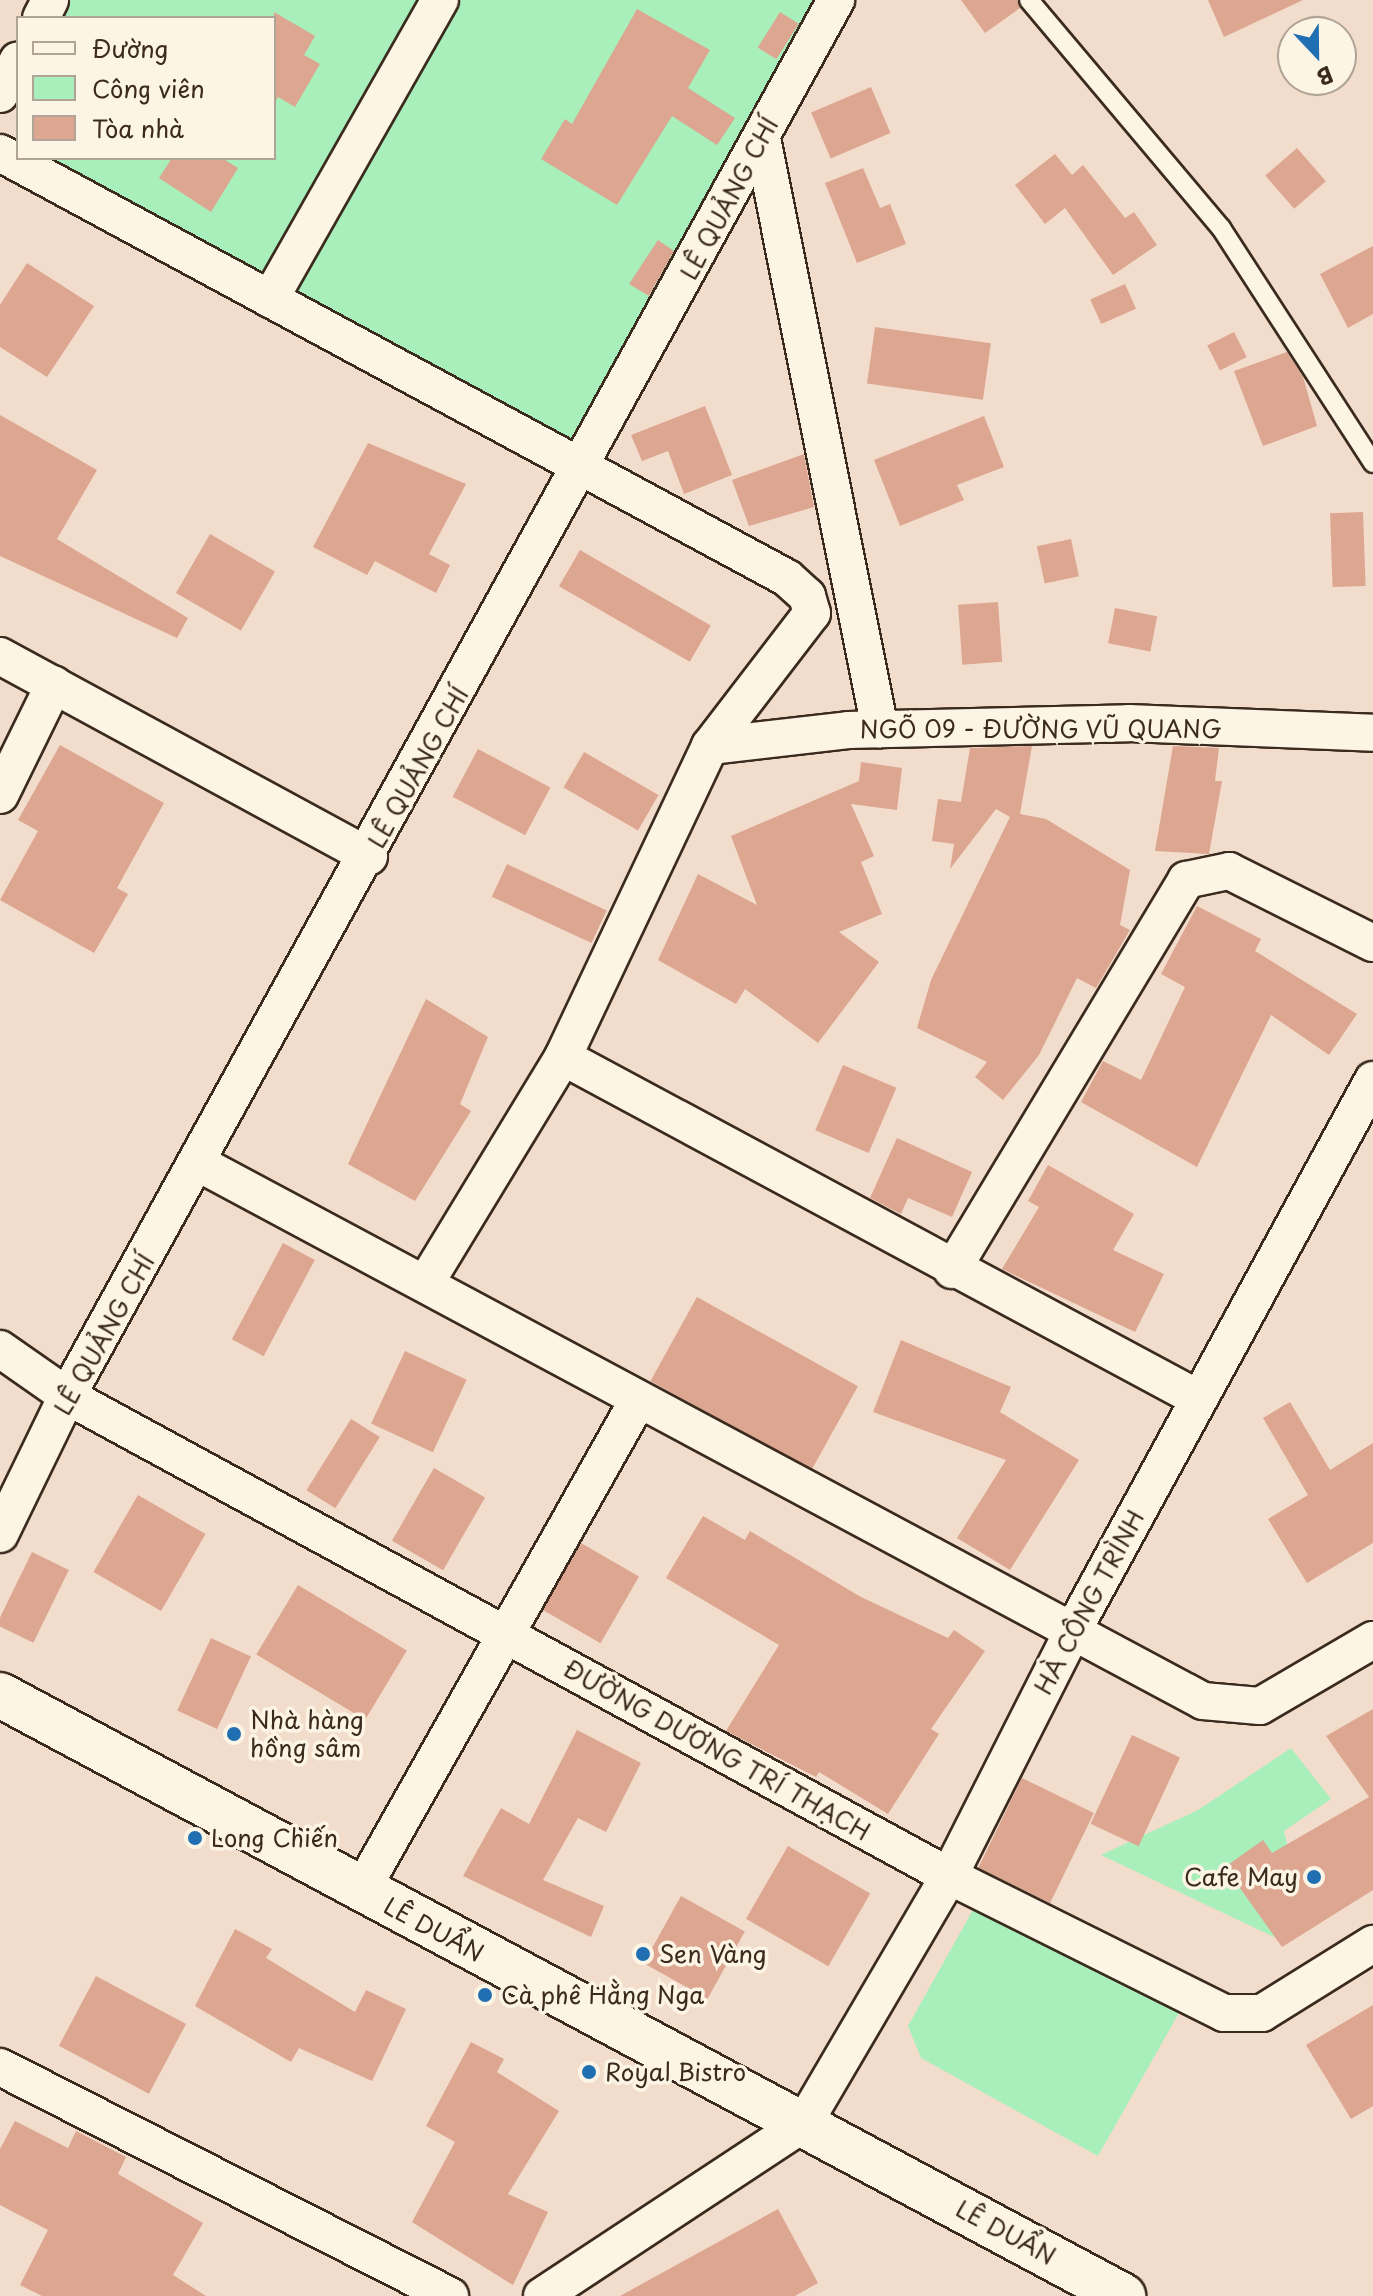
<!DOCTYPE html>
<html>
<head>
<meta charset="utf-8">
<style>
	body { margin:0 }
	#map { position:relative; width:1373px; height:2296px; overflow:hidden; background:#f2ddcc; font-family:"Playpen Sans",sans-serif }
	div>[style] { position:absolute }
	.green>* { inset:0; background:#a8efbb }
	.building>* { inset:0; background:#dca691; transform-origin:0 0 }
	.roads { filter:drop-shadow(2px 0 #3b2a1e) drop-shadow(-2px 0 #3b2a1e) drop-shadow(0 2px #3b2a1e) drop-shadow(0 -2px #3b2a1e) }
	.lane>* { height:18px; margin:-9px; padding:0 9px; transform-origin:9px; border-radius:9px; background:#fcf5e5 }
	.street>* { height:36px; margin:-18px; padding:0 18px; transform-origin:18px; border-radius:18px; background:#fcf5e5 }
	.secondary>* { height:44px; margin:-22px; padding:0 22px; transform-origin:22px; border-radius:22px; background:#fcf5e5 }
	.dots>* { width:22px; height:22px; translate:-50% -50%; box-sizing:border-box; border:4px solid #fcf5e5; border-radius:50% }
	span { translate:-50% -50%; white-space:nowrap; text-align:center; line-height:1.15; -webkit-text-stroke:7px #fcf5e5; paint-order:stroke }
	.street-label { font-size:24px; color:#3b2a1e }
	.poi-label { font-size:24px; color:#3b2a1e }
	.left { translate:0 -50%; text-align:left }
	.right { translate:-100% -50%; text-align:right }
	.legend { position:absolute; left:16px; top:16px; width:260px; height:144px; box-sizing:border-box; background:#fcf5e5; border:2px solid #afa495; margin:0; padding:10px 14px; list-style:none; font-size:24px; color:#3b2a1e }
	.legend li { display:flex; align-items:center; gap:16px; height:40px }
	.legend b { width:40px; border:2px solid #afa495 }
	.north { position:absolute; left:1277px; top:16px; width:80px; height:80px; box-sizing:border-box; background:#fcf5e5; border:2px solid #afa495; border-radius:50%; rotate:158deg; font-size:22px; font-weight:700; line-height:32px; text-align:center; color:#3b2a1e }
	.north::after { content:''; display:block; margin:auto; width:28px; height:36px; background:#1f6fb2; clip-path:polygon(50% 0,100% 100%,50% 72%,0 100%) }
</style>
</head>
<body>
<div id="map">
	<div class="green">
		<i style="clip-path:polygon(54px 0,440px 0,277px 286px,37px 158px,274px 158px,274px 18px,44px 18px)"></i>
		<i style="clip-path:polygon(447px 0,836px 0,590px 457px,288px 293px)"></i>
		<i style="clip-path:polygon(1291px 1748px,1331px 1799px,1284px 1831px,1307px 1926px,1274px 1937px,1101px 1855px,1198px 1810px)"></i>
		<i style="clip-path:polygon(983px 1892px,1184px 2004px,1098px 2156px,921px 2058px,908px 2026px)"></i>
	</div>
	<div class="building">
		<i style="clip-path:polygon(961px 0,1017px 0,1020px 8px,985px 33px)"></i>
		<i style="clip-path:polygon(1208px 0,1303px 0,1224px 37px)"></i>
		<i style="clip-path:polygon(637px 9px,710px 50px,688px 88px,735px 118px,717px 145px,672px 116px,617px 205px,541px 159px,565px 119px,572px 124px)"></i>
		<i style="clip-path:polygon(274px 12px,315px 36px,304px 55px,320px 64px,295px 107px,278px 97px,274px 104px)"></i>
		<i style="left:780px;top:12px;width:22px;height:42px;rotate:32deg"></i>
		<i style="left:871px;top:87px;width:50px;height:65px;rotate:67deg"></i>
		<i style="left:1297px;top:148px;width:44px;height:42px;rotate:49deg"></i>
		<i style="clip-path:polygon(1055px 154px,1072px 175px,1083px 165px,1125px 218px,1134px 212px,1157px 245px,1113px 275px,1065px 208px,1045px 224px,1015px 185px)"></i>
		<i style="clip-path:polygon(172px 158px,222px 158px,238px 168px,211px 212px,159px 178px)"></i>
		<i style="clip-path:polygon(863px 168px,880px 208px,890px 204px,906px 244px,857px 263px,825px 183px)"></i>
		<i style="clip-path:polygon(658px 240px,674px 251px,649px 296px,629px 284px)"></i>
		<i style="clip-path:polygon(1373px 246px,1373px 314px,1348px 328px,1320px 274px)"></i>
		<i style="clip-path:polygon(27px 263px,94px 306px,47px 377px,0 347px,0 305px)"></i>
		<i style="left:1125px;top:284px;width:27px;height:38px;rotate:66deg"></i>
		<i style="left:875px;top:327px;width:117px;height:57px;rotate:8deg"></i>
		<i style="left:1234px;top:332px;width:28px;height:30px;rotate:63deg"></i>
		<i style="clip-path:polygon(1287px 352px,1303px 377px,1317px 426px,1263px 446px,1234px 371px)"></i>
		<i style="clip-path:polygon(705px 406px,732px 475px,684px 494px,668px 451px,642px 461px,631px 435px)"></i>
		<i style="clip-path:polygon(0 415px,97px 470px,57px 539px,188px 618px,177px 638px,0 556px)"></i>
		<i style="clip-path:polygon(984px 416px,1004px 467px,957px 485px,964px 500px,900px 526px,874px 460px)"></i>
		<i style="clip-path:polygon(368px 443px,466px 484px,429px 554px,450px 565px,436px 593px,375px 561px,367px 575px,313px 547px)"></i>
		<i style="clip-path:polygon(804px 454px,814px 507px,749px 526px,732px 480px)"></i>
		<i style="left:1363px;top:512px;width:74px;height:33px;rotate:88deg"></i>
		<i style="left:210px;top:534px;width:75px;height:68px;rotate:30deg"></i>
		<i style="left:1071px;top:539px;width:38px;height:35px;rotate:78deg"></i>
		<i style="left:580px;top:550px;width:151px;height:42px;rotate:30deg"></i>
		<i style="left:998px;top:602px;width:60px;height:40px;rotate:86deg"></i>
		<i style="left:1115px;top:608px;width:43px;height:36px;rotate:11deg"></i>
		<i style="clip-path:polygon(60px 745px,164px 803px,117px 888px,128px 894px,94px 953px,0 900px,38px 831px,18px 820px)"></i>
		<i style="clip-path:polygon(1032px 746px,1020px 814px,1046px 819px,1130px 870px,1120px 925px,1130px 930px,1096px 988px,1077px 978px,1039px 1055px,1003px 1100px,975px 1077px,987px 1062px,917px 1028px,931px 980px,1010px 817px,996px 809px,950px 869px,954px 844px,932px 841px,938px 799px,961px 802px,970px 748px)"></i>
		<i style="clip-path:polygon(1173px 746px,1219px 748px,1215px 781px,1222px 781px,1209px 854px,1155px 851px)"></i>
		<i style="left:478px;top:749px;width:82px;height:54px;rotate:28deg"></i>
		<i style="left:584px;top:752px;width:86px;height:41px;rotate:30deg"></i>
		<i style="clip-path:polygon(861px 762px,902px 768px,897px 810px,851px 804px,874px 856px,861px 862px,882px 914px,839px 932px,879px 962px,818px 1043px,745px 989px,736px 1004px,658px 960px,698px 874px,757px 905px,731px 836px,859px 781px)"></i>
		<i style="left:507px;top:864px;width:110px;height:36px;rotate:25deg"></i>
		<i style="clip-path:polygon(1197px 906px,1261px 939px,1255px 951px,1357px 1014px,1329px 1055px,1271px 1015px,1197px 1167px,1081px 1102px,1103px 1061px,1141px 1080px,1185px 987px,1161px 974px)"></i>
		<i style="clip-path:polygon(426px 999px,488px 1037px,460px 1104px,471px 1111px,415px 1201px,348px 1164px)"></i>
		<i style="left:843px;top:1065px;width:58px;height:71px;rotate:23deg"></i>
		<i style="clip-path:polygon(897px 1138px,972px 1172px,952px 1217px,908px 1198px,901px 1214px,870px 1198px)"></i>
		<i style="clip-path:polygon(1048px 1165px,1134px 1214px,1113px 1250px,1164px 1274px,1135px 1332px,1002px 1269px,1039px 1207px,1028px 1201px)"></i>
		<i style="left:283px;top:1243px;width:36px;height:109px;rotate:28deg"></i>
		<i style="left:697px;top:1297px;width:184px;height:96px;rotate:29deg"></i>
		<i style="clip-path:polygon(901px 1340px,1011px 1387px,1000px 1412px,1079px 1460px,1010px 1570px,957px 1538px,1006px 1460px,873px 1412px)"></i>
		<i style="left:405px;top:1351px;width:68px;height:80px;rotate:25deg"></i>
		<i style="clip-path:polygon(1290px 1402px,1330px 1470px,1373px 1443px,1373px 1543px,1307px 1583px,1268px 1519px,1308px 1495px,1263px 1418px)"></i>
		<i style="left:351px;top:1419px;width:34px;height:84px;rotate:32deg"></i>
		<i style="left:434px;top:1468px;width:59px;height:84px;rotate:30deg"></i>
		<i style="left:138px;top:1495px;width:78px;height:89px;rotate:30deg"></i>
		<i style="clip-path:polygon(703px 1516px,745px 1540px,750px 1531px,861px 1597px,948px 1638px,954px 1630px,985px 1651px,931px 1729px,939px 1734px,888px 1814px,819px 1772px,816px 1777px,726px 1731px,779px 1645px,666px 1578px)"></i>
		<i style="left:581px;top:1543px;width:67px;height:77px;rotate:30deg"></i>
		<i style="left:32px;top:1552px;width:41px;height:81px;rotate:26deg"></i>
		<i style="left:298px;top:1585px;width:127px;height:81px;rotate:31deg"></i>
		<i style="left:211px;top:1638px;width:44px;height:80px;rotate:25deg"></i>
		<i style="clip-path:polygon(1373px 1709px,1373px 1890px,1282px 1947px,1225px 1867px,1263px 1840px,1272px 1853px,1369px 1797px,1326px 1736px)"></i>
		<i style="clip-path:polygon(577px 1730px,641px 1763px,606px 1832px,578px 1818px,543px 1880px,604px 1906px,591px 1937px,463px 1876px,501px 1808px,529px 1824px)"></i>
		<i style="left:1132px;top:1735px;width:53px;height:98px;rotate:25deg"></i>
		<i style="left:1022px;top:1778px;width:80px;height:100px;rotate:26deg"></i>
		<i style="left:788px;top:1846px;width:95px;height:84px;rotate:30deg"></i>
		<i style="left:681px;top:1896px;width:73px;height:77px;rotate:29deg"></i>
		<i style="clip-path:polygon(235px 1929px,272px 1949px,266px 1958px,355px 2012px,366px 1990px,406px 2009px,372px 2081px,299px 2048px,291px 2062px,195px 2006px)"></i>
		<i style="left:96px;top:1976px;width:102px;height:79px;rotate:28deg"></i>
		<i style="clip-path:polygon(1373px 2005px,1373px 2106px,1351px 2119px,1306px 2045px)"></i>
		<i style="clip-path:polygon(471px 2042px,504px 2059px,497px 2072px,559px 2111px,508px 2194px,548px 2212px,513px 2285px,412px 2222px,455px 2142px,426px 2126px)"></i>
		<i style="clip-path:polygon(15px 2121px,68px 2148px,76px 2131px,126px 2157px,118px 2174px,203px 2223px,173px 2275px,206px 2296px,42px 2296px,20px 2285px,48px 2230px,0 2205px,0 2149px)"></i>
		<i style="clip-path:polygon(778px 2209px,818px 2283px,795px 2296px,620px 2296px)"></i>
	</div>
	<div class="roads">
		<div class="lane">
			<i style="left:1029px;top:0;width:298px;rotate:49.9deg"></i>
			<i style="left:1221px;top:228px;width:280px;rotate:57.1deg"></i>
		</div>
		<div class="street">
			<i style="left:41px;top:18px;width:20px;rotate:-63deg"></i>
			<i style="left:0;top:94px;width:38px;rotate:-62deg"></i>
			<i style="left:762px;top:138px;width:603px;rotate:78.71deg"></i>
			<i style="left:0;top:153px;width:894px;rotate:28.37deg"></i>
			<i style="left:787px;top:578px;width:27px;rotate:42deg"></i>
			<i style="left:807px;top:596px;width:18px;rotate:74deg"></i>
			<i style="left:812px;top:613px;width:168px;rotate:127.5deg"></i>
			<i style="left:710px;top:746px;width:344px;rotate:115.3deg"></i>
			<i style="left:563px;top:1057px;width:262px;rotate:121.3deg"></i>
			<i style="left:270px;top:299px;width:344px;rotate:-60.4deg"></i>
			<i style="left:0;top:656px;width:420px;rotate:28.5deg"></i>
			<i style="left:710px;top:746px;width:139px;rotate:-6.6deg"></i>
			<i style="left:848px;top:730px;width:281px;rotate:-1.4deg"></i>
			<i style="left:1129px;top:723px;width:244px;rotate:2.3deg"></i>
			<i style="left:0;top:795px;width:123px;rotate:-63.9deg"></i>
			<i style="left:563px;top:1057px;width:720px;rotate:28.27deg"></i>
			<i style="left:200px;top:1164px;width:1138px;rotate:28.16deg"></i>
			<i style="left:1203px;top:1701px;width:57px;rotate:5deg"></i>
			<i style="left:1260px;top:1706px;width:131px;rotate:-30.3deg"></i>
			<i style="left:952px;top:1270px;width:455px;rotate:-59deg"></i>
			<i style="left:1186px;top:880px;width:44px;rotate:-11.8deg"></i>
			<i style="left:1229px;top:871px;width:161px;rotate:26.6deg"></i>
			<i style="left:0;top:1349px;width:82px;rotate:35deg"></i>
			<i style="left:67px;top:1396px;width:1004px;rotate:28.56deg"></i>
			<i style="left:949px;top:1876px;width:307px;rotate:26.5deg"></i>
			<i style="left:1224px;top:2013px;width:38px"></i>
			<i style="left:1262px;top:2013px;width:131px;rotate:-31.9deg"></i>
			<i style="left:0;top:1534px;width:153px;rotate:-64.1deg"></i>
			<i style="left:67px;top:1396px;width:1594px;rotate:-61.15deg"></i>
			<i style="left:361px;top:1891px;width:562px;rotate:-60.56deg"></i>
			<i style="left:0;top:2067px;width:505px;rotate:26.97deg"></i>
			<i style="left:542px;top:2296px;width:314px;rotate:-33.4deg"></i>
			<i style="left:804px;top:2123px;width:286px;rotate:-59.6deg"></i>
			<i style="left:949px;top:1876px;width:271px;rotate:-63.2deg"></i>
			<i style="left:1071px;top:1634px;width:631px;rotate:-61.4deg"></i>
		</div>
		<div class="secondary">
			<i style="left:0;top:1695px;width:1274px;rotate:28.15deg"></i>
		</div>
	</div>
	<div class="dots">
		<i style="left:234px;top:1734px;background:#1f6fb2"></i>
		<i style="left:195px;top:1838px;background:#1f6fb2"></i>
		<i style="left:1314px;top:1877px;background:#1f6fb2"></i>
		<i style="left:643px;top:1954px;background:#1f6fb2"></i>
		<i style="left:485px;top:1995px;background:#1f6fb2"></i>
		<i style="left:589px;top:2072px;background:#1f6fb2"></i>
	</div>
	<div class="street-label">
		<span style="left:729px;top:198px;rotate:-62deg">LÊ QUẢNG CHÍ</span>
		<span style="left:1041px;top:729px">NGÕ 09 - ĐƯỜNG VŨ QUANG</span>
		<span style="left:418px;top:767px;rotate:-61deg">LÊ QUẢNG CHÍ</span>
		<span style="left:104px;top:1334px;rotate:-61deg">LÊ QUẢNG CHÍ</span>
		<span style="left:1089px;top:1602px;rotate:-62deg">HÀ CÔNG TRÌNH</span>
		<span style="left:717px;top:1750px;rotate:29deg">ĐƯỜNG DƯƠNG TRÍ THẠCH</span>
		<span style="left:434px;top:1929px;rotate:28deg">LÊ DUẨN</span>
		<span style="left:1006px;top:2232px;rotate:28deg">LÊ DUẨN</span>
	</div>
	<div class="poi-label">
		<span class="left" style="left:250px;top:1734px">Nhà hàng<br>hồng sâm</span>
		<span class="left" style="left:211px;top:1838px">Long Chiến</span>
		<span class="right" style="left:1298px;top:1877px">Cafe May</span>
		<span class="left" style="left:659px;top:1954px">Sen Vàng</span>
		<span class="left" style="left:501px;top:1995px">Cà phê Hằng Nga</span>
		<span class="left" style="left:605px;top:2072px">Royal Bistro</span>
	</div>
	<ul class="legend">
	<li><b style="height:10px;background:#fcf5e5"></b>Đường</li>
	<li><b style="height:22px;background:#a8efbb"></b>Công viên</li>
	<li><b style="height:22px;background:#dca691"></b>Tòa nhà</li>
	</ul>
	<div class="north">B</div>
</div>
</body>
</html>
